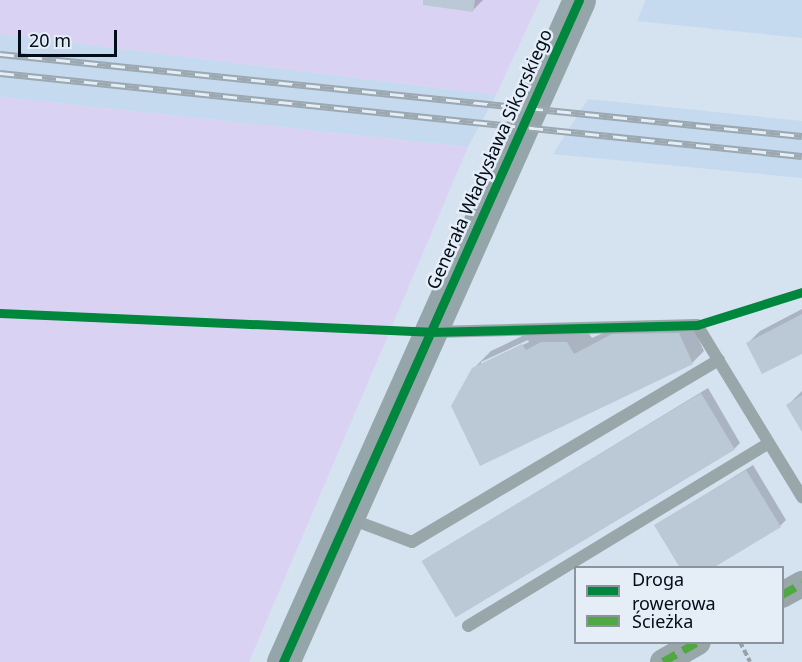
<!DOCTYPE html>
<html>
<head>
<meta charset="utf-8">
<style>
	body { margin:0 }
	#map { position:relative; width:802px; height:662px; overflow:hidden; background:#d5e2f0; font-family:"Noto Sans",sans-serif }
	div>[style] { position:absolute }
	.built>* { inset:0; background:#c5daef }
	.green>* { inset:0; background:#dad2f2 }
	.shadow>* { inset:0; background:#0003 }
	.building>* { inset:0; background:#bbc8d6; transform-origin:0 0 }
	.path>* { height:4px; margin-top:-2px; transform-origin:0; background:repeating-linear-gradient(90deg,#96a2a6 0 6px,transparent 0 9px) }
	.lane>* { height:12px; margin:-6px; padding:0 6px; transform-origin:6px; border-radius:6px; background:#99a7aa }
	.street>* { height:26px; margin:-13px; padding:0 13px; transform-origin:13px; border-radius:13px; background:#99a7aa }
	.secondary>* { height:33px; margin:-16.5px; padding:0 16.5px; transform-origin:16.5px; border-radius:16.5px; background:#94a6aa }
	.rail>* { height:7px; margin-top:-3.5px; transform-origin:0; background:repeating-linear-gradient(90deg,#e5edf6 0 14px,#9ca8b0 0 28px); box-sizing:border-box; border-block:2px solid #9ca8b0 }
	.quiet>* { height:8px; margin-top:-4px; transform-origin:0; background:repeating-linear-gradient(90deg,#4fa842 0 15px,transparent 0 23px) }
	.cycleway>* { height:9px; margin:-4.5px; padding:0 4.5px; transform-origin:4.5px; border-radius:4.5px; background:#00873e }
	span { translate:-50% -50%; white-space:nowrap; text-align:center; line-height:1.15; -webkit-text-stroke:5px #e5edf6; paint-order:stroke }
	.street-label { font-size:18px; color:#020d1a }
	.legend { position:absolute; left:574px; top:566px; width:210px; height:78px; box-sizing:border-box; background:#e5edf6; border:2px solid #8a939e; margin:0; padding:8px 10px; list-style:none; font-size:18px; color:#020d1a }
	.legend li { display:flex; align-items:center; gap:12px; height:30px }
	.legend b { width:30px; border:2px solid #8a939e }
	.scale { position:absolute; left:18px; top:30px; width:99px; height:27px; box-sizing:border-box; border:3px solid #020d1a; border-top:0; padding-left:8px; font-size:18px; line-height:21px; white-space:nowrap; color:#020d1a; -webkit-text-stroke:4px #e5edf6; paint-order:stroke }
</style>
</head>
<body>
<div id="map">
	<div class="built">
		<i style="clip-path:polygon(646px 0,802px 0,802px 38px,637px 21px)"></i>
		<i style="clip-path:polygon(0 34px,496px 95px,468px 147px,0 97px)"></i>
		<i style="clip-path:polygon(588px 99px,802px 121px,802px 178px,553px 154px)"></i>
	</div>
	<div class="green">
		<i style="clip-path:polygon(0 0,540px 0,496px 95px,0 34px)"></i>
		<i style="clip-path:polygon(0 97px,468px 147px,249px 662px,0 662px)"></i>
	</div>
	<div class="shadow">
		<i style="clip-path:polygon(425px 0,483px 0,473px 10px)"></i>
		<i style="clip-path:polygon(802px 309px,802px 352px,748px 343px,760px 331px)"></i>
		<i style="clip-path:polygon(evenodd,691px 322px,704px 351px,692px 363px,473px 369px,491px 351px,539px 328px,584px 326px,592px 338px,603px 333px,691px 322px,528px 340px,529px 342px,481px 365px,481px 362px,528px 340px)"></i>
		<i style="clip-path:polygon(708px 388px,740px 443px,734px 449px,424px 561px)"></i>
		<i style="clip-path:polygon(802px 391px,802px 429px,788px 405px)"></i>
		<i style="clip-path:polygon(753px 465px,786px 520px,780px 526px,656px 525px)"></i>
	</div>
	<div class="building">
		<i style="clip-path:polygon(423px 0,475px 0,473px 12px,423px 5px)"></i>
		<i style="clip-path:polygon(802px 314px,802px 354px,762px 374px,746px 343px)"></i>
		<i style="clip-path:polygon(679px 333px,693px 364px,480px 466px,451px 406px,472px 368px,522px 344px,526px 350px,541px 342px,567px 342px,574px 354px,612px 334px)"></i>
		<i style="left:701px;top:393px;width:66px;height:326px;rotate:59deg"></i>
		<i style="clip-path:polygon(802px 395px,802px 432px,786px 405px)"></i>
		<i style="clip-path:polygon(746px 470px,781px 527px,713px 568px,680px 568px,654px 525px)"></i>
	</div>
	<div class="path">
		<i style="left:740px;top:642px;width:22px;rotate:63deg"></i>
	</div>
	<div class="lane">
		<i style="left:434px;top:332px;width:263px;rotate:-1.5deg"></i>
		<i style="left:697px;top:325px;width:202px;rotate:58.6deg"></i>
		<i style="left:348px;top:518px;width:68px;rotate:20.6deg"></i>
		<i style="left:412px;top:542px;width:357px;rotate:-30.7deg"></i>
		<i style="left:468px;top:626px;width:352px;rotate:-31.3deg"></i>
	</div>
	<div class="street">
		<i style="left:782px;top:595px;width:23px;rotate:-29deg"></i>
		<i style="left:663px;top:662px;width:40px;rotate:-29.7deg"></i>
	</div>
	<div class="secondary">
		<i style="left:283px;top:662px;width:725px;rotate:-65.91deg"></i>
	</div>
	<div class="rail">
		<i style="left:0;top:54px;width:806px;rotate:5.84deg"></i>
		<i style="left:0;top:73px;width:806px;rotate:5.91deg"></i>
	</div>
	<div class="quiet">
		<i style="left:782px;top:595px;width:23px;rotate:-29deg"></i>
		<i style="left:663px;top:662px;width:40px;rotate:-29.7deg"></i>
	</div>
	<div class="cycleway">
		<i style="left:0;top:313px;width:430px;rotate:2.5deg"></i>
		<i style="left:430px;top:332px;width:267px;rotate:-1.5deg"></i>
		<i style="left:697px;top:325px;width:110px;rotate:-17.4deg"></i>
		<i style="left:283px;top:662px;width:725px;rotate:-65.91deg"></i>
	</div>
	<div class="street-label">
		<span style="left:489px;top:159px;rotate:-66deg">Generała Władysława Sikorskiego</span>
	</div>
	<ul class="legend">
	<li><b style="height:8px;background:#00873e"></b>Droga rowerowa</li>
	<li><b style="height:8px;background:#4fa842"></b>Ścieżka</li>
	</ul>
	<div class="scale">20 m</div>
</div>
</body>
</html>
